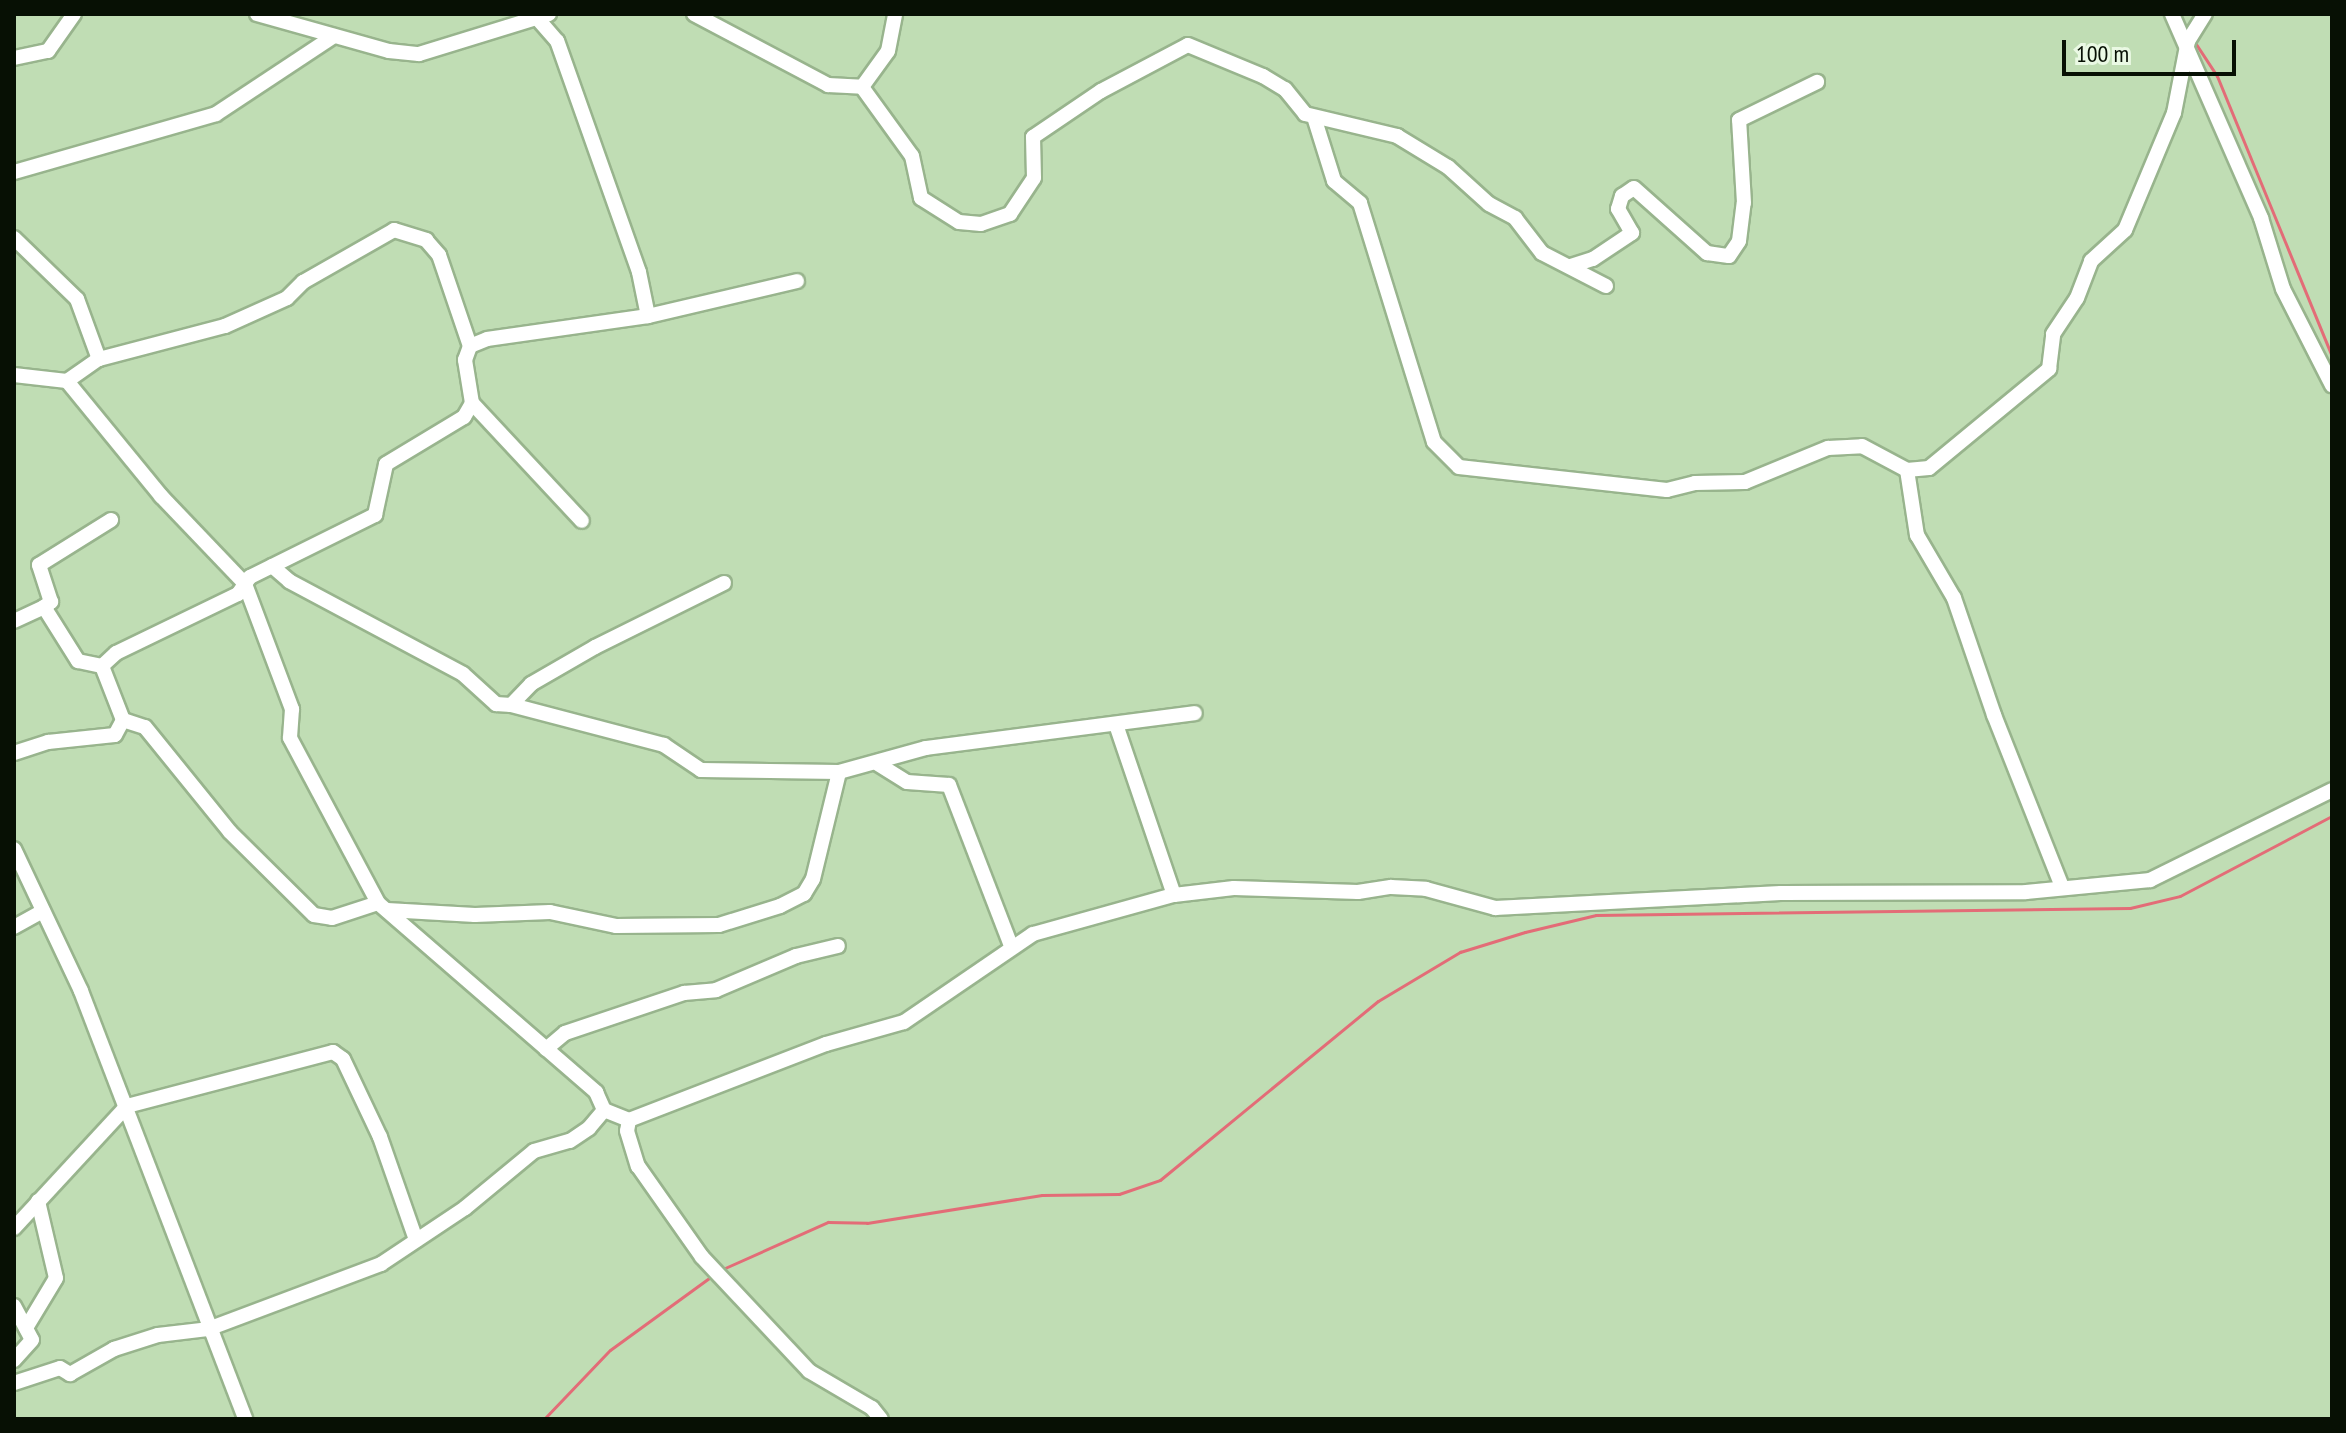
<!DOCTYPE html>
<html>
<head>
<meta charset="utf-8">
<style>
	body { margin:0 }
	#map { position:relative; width:2346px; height:1433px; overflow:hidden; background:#c0ddb4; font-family:"PT Sans Narrow",sans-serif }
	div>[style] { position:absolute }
	.stream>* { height:3px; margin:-1.5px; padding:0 1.5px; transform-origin:1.5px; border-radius:1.5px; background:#e36c77 }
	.roads { filter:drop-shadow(2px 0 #98b48d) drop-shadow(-2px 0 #98b48d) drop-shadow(0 2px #98b48d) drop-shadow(0 -2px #98b48d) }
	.minor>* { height:14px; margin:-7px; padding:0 7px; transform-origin:7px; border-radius:7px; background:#fff }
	span { translate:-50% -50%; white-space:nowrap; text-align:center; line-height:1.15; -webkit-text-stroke:8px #eaf9e4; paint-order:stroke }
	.frame { position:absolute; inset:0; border:16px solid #071004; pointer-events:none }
	.scale { position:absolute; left:2062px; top:40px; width:174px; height:36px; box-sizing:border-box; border:4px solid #071004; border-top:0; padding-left:10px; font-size:24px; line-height:28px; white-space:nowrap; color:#071004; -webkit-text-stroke:6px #eaf9e4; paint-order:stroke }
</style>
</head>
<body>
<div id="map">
	<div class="stream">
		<i style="left:2194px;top:41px;width:42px;rotate:56.7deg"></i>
		<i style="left:2217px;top:76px;width:303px;rotate:67.7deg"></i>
		<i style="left:725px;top:1268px;width:113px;rotate:-24.1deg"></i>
		<i style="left:828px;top:1222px;width:39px;rotate:1deg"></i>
		<i style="left:867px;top:1223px;width:177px;rotate:-9.1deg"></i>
		<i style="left:1042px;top:1195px;width:77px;rotate:-0.7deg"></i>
		<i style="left:1119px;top:1194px;width:43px;rotate:-18.9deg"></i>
		<i style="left:1160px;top:1180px;width:282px;rotate:-39.4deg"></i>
		<i style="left:1378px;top:1001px;width:96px;rotate:-30.9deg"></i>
		<i style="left:1460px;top:952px;width:68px;rotate:-17.1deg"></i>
		<i style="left:1525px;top:932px;width:73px;rotate:-13.5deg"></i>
		<i style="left:1596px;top:915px;width:534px;rotate:-0.75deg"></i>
		<i style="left:2130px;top:908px;width:51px;rotate:-13.5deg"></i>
		<i style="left:2180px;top:896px;width:172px;rotate:-27.8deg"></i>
		<i style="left:544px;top:1419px;width:95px;rotate:-46.3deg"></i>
		<i style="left:610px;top:1350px;width:122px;rotate:-36deg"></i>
	</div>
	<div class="roads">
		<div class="minor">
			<i style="left:257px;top:14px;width:137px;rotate:15.7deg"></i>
			<i style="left:389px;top:51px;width:30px;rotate:6deg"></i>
			<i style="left:419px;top:54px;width:136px;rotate:-17.1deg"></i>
			<i style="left:694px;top:14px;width:152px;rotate:27.9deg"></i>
			<i style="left:828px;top:85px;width:34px;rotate:3deg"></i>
			<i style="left:862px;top:87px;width:85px;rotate:54.1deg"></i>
			<i style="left:912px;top:156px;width:43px;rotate:77.9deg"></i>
			<i style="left:921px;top:198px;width:45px;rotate:32.3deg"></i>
			<i style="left:959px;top:222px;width:22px;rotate:5deg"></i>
			<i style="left:981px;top:224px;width:31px;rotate:-19deg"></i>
			<i style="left:1010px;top:214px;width:43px;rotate:-56.3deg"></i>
			<i style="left:1034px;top:178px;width:41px;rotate:-91.4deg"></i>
			<i style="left:1033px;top:137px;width:82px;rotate:-34.1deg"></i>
			<i style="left:1101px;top:91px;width:98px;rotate:-27.9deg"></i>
			<i style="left:1188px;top:45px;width:81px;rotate:22.5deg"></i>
			<i style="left:1263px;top:76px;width:26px;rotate:31deg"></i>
			<i style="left:1285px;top:89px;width:32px;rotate:51deg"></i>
			<i style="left:1305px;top:114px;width:95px;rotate:13.4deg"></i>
			<i style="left:1397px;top:136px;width:60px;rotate:31.3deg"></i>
			<i style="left:1448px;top:167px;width:55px;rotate:42.1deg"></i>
			<i style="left:1489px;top:204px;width:30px;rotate:28deg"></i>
			<i style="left:1515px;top:218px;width:44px;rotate:52.4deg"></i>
			<i style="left:1542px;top:253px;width:72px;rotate:27.3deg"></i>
			<i style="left:2172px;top:14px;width:223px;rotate:66.4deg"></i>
			<i style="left:2261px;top:218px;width:74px;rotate:72.8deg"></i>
			<i style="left:2283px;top:289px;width:108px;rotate:63deg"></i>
			<i style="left:14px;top:58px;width:35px;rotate:-12deg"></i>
			<i style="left:48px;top:51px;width:45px;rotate:-54.9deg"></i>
			<i style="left:862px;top:87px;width:44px;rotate:-54.2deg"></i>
			<i style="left:888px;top:51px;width:38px;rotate:-79deg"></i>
			<i style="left:1314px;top:117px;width:67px;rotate:72.6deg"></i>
			<i style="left:1334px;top:181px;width:34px;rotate:40deg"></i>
			<i style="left:1360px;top:203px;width:250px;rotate:72.8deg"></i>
			<i style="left:1434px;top:442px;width:35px;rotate:45deg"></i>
			<i style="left:1459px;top:467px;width:209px;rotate:6.3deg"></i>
			<i style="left:1667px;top:490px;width:29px;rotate:-14deg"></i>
			<i style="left:1695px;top:483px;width:50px;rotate:-1.1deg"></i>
			<i style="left:1745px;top:482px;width:90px;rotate:-22.3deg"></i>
			<i style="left:1828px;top:448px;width:34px;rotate:-3deg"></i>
			<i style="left:1862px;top:446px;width:51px;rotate:28.1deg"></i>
			<i style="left:1907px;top:470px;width:22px;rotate:-5deg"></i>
			<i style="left:1929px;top:468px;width:156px;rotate:-39.5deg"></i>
			<i style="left:2049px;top:369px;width:35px;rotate:-83deg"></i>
			<i style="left:2053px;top:334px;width:43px;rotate:-56.3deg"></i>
			<i style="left:2077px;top:298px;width:40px;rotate:-69deg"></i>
			<i style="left:2091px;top:261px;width:46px;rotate:-42.4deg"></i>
			<i style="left:2125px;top:230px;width:127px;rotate:-67.3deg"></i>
			<i style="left:2174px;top:113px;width:73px;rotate:-79deg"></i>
			<i style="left:2188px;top:41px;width:32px;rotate:-58deg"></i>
			<i style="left:14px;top:172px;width:210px;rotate:-16deg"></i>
			<i style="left:216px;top:114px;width:141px;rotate:-33.5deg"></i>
			<i style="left:14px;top:238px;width:88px;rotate:44.1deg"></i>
			<i style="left:77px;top:299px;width:64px;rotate:69.9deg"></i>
			<i style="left:1571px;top:266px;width:23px;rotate:-18deg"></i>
			<i style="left:1593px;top:259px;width:47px;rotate:-33.7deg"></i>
			<i style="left:1632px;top:233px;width:28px;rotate:-120deg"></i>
			<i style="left:1618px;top:209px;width:14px;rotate:-73deg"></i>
			<i style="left:1622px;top:196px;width:14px;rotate:-34deg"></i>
			<i style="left:1634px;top:188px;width:98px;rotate:41.7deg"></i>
			<i style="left:1707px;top:253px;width:22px;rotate:8deg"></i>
			<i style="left:1729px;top:256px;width:18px;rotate:-56deg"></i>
			<i style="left:1739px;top:241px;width:38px;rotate:-83deg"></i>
			<i style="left:1744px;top:203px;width:83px;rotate:-93.4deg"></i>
			<i style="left:1739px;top:120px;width:87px;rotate:-26deg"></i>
			<i style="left:648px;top:316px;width:153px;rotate:-13.2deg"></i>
			<i style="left:14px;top:375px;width:53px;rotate:6.5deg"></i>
			<i style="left:67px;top:381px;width:39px;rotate:-35deg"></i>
			<i style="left:99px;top:359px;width:130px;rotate:-14.7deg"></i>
			<i style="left:225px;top:326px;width:68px;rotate:-24.3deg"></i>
			<i style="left:287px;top:298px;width:23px;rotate:-45deg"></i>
			<i style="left:303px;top:282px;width:105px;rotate:-29.7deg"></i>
			<i style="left:394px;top:230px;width:34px;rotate:17deg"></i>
			<i style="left:426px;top:240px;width:20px;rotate:49deg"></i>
			<i style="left:439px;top:255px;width:96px;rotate:71.2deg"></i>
			<i style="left:67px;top:381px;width:149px;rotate:50.7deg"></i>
			<i style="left:161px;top:496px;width:122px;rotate:46.3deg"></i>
			<i style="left:245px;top:584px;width:134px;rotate:69.4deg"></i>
			<i style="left:292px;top:709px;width:29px;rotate:94deg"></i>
			<i style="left:290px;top:738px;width:187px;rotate:61.9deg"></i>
			<i style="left:378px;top:903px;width:289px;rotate:40.9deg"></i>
			<i style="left:596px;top:1092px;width:20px;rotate:66deg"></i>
			<i style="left:604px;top:1110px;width:27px;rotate:22deg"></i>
			<i style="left:629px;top:1120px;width:211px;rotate:-21.1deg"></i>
			<i style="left:826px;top:1044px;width:81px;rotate:-15.8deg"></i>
			<i style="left:904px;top:1022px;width:156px;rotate:-34.3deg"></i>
			<i style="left:1033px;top:934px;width:146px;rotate:-15.5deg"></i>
			<i style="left:1174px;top:895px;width:180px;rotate:-108.8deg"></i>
			<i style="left:472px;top:403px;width:161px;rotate:47deg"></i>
			<i style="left:1907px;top:470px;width:66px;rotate:81.3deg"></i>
			<i style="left:1917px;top:535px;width:73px;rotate:59.6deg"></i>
			<i style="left:1954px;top:598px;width:124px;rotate:71.1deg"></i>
			<i style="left:1994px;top:715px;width:185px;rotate:68.4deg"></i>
			<i style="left:272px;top:566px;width:23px;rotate:41deg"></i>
			<i style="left:289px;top:581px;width:197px;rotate:28.1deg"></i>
			<i style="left:463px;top:674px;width:45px;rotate:42.3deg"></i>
			<i style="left:496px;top:704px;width:15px;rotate:4deg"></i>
			<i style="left:511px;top:705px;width:29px;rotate:-46deg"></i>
			<i style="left:531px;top:684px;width:74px;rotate:-30deg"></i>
			<i style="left:595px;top:647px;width:144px;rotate:-26.4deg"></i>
			<i style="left:44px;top:607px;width:9px;rotate:-36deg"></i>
			<i style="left:51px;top:602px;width:39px;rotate:-108deg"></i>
			<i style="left:39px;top:565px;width:85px;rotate:-32deg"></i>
			<i style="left:14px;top:621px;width:33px;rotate:-25deg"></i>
			<i style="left:44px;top:607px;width:64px;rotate:57.8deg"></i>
			<i style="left:78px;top:661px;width:25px;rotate:12deg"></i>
			<i style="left:123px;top:720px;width:23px;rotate:18deg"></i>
			<i style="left:145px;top:727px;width:135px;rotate:51deg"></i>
			<i style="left:230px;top:832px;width:118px;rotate:44.7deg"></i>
			<i style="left:314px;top:915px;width:18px;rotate:9deg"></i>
			<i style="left:332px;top:918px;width:48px;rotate:-18.1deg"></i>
			<i style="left:14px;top:753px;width:36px;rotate:-18deg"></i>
			<i style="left:48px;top:742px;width:67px;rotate:-6deg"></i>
			<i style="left:115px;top:735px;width:17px;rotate:-62deg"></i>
			<i style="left:123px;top:720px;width:58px;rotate:-111.3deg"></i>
			<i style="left:102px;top:666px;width:19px;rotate:-43deg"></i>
			<i style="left:116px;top:653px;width:136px;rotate:-25.8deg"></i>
			<i style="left:238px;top:594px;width:21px;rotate:-55deg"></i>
			<i style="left:250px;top:577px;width:140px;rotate:-26.4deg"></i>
			<i style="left:375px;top:515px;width:52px;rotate:-77.8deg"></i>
			<i style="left:386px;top:464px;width:91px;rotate:-31.1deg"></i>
			<i style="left:464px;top:417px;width:16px;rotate:-60deg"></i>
			<i style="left:472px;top:403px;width:44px;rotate:-99.2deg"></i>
			<i style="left:465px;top:360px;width:15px;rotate:-70deg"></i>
			<i style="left:470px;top:346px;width:18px;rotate:-22deg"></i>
			<i style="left:487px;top:339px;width:163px;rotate:-8.1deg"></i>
			<i style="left:648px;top:316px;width:45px;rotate:-101.6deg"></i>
			<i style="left:639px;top:272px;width:245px;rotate:-109.5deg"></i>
			<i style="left:557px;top:41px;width:29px;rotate:-131deg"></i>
			<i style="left:878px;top:764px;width:34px;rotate:32deg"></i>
			<i style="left:907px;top:782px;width:42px;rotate:4.1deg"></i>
			<i style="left:949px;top:785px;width:173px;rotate:68.9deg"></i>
			<i style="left:839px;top:772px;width:90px;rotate:-15.4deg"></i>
			<i style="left:926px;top:748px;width:271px;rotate:-7.4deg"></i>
			<i style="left:14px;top:849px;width:157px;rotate:64.7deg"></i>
			<i style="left:81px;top:991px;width:458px;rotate:69deg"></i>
			<i style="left:1174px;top:895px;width:60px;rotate:-6.7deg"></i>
			<i style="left:1234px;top:888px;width:124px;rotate:1.8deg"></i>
			<i style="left:1358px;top:892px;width:33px;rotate:-9deg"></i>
			<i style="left:1391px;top:887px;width:35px;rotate:3deg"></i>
			<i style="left:1426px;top:889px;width:72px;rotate:15.4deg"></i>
			<i style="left:1495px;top:908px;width:286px;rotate:-3deg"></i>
			<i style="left:1781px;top:893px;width:245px;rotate:-0.2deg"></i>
			<i style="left:2026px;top:892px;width:125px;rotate:-5.5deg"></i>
			<i style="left:2150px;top:880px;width:203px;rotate:-26.3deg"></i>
			<i style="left:387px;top:910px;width:88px;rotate:3.3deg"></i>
			<i style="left:475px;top:915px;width:75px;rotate:-2.3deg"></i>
			<i style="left:550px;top:912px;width:67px;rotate:12deg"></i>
			<i style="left:616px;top:926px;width:103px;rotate:-0.6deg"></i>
			<i style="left:719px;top:925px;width:64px;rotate:-17.3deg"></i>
			<i style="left:780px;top:906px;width:27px;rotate:-27deg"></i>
			<i style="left:804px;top:894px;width:17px;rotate:-59deg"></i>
			<i style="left:813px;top:879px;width:110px;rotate:-76.3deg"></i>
			<i style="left:839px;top:772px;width:138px;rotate:-179.2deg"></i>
			<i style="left:701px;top:770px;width:45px;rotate:-146deg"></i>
			<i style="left:664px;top:745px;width:158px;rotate:-165.3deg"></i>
			<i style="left:14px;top:927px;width:33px;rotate:-29deg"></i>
			<i style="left:546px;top:1049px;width:25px;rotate:-40deg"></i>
			<i style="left:565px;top:1033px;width:126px;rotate:-18.6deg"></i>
			<i style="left:684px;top:993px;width:32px;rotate:-5deg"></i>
			<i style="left:716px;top:990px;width:87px;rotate:-23deg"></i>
			<i style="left:796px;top:956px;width:43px;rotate:-13.4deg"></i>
			<i style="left:629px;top:1120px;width:11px;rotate:100deg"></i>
			<i style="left:627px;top:1131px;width:37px;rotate:73deg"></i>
			<i style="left:638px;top:1166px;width:111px;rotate:54.9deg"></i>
			<i style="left:702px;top:1257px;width:156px;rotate:46.8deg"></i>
			<i style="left:809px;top:1371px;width:73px;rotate:30.4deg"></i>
			<i style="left:872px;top:1408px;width:14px;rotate:51deg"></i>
			<i style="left:14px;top:1228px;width:166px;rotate:-47.2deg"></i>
			<i style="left:127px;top:1106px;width:213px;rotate:-14.7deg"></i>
			<i style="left:333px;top:1052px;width:12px;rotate:35deg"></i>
			<i style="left:343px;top:1059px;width:86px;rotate:64.6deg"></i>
			<i style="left:380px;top:1137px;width:109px;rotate:70.7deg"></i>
			<i style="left:14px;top:1306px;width:38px;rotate:62deg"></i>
			<i style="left:32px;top:1340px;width:27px;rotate:132deg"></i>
			<i style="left:26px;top:1328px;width:58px;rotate:-59deg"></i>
			<i style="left:56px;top:1278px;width:79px;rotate:-103.2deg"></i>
			<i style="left:14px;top:1383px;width:48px;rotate:-18.1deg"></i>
			<i style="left:60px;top:1368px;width:12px;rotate:31deg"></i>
			<i style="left:70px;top:1374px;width:51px;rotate:-29.6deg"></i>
			<i style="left:114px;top:1349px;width:46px;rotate:-17.7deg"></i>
			<i style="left:158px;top:1335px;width:50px;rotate:-6.8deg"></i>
			<i style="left:208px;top:1329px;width:185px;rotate:-20.6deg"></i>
			<i style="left:381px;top:1264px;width:101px;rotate:-33.7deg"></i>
			<i style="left:465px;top:1208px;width:89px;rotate:-39.6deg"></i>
			<i style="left:534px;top:1151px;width:37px;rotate:-16deg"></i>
			<i style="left:570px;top:1141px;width:23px;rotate:-34deg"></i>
			<i style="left:589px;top:1128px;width:23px;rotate:-50deg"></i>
		</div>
	</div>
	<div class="frame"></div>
	<div class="scale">100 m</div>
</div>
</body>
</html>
